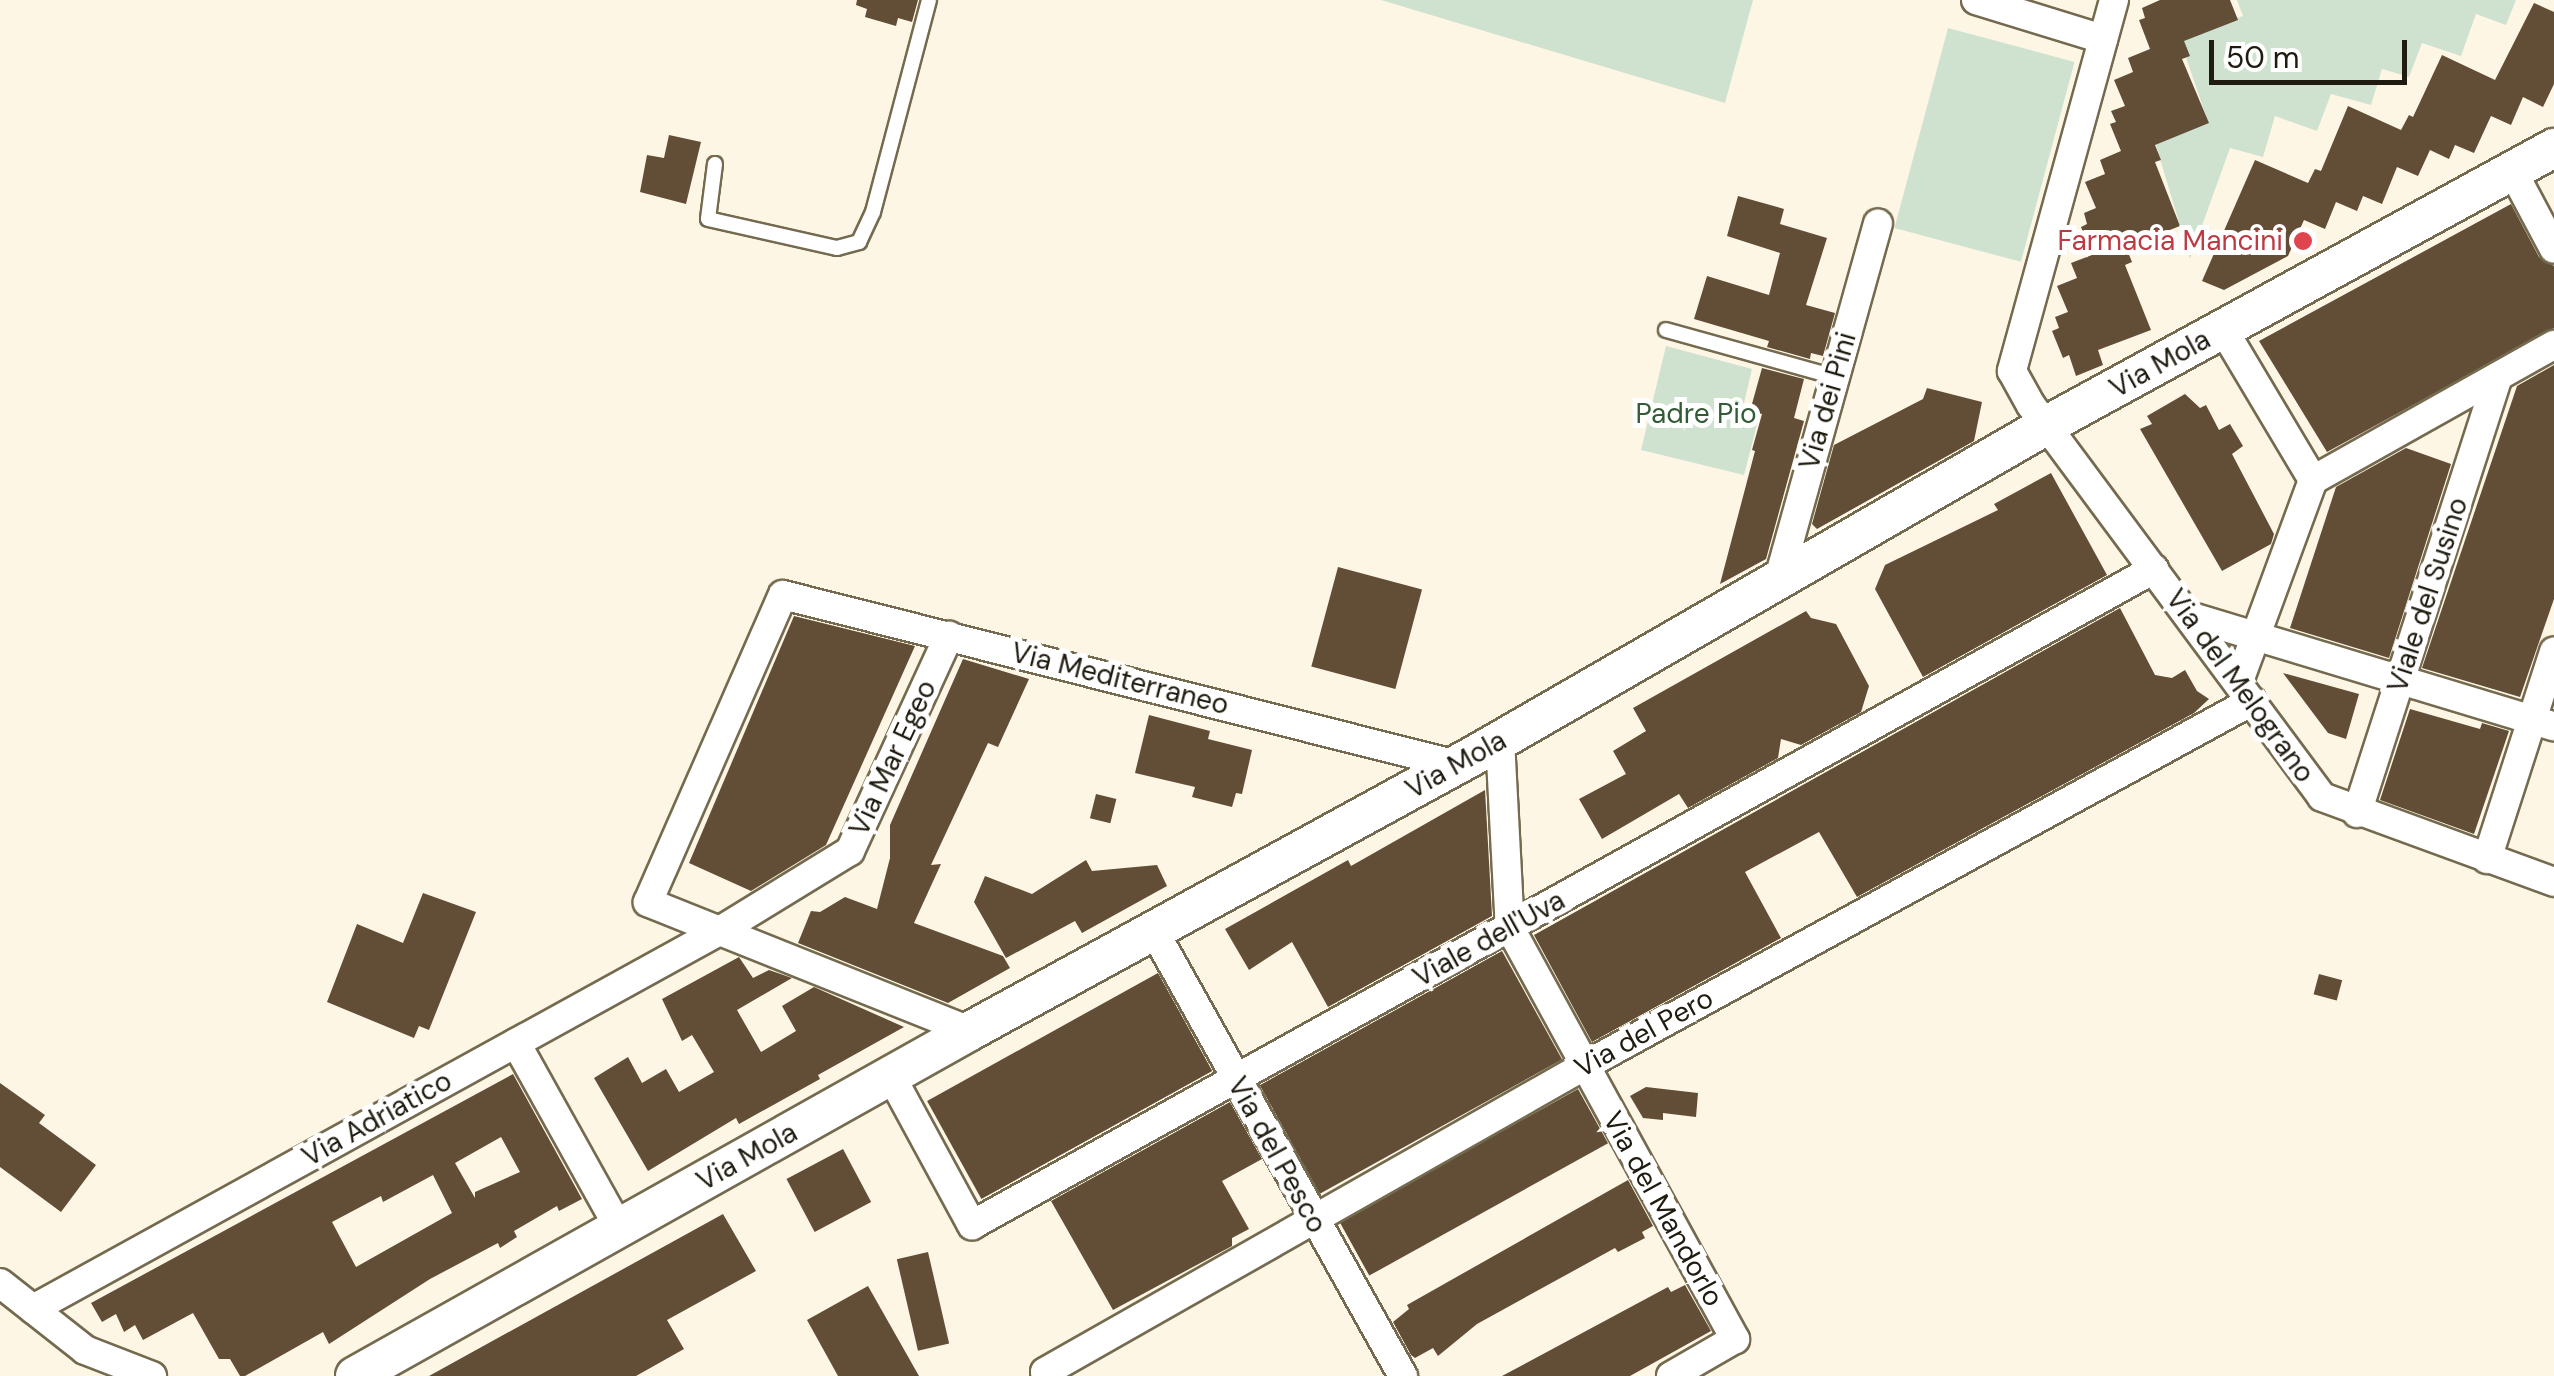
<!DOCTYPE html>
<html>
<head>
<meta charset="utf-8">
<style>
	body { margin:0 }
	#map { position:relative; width:2554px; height:1376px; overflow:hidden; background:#fef6e4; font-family:"DM Sans",sans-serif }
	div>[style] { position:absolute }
	.green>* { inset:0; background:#cfe2cf; transform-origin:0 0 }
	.building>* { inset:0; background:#624d36; transform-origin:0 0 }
	.roads { filter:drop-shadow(2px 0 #746a4f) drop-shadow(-2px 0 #746a4f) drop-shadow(0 2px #746a4f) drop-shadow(0 -2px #746a4f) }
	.lane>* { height:14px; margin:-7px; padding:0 7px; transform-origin:7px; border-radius:7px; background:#fff }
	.street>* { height:28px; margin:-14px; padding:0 14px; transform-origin:14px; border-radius:14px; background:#fff }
	.secondary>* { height:38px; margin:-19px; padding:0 19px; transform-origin:19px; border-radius:19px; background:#fff }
	.dots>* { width:28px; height:28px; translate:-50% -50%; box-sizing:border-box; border:5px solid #fff; border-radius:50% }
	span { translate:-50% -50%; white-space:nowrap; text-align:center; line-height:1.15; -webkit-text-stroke:10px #fff; paint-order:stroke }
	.health-label { font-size:28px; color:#be3a42 }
	.right { translate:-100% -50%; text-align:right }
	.street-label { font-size:28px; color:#1f1b10 }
	.park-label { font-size:28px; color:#335b35 }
	.scale { position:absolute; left:2209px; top:40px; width:198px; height:45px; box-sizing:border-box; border:5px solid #1f1b10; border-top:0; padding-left:12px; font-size:30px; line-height:35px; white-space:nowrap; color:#1f1b10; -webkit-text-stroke:8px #fff; paint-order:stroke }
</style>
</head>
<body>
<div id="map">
	<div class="green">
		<i style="clip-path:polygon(1381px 0,1753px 0,1725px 103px)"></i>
		<i style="clip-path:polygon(2237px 0,2516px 0,2506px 25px,2476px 14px,2461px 56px,2422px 43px,2409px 77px,2382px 69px,2371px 105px,2331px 94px,2317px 131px,2275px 116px,2263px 157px,2230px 148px,2190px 259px,2155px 142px,2206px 116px,2179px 37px,2243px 16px)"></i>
		<i style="left:1948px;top:28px;width:131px;height:207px;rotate:15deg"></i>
		<i style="clip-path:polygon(1666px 346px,1752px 369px,1742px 412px,1759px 417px,1744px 475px,1641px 450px)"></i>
	</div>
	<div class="building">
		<i style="clip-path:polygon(857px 0,918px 0,912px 22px,898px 18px,896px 26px,865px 17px,867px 9px,856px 5px)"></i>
		<i style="clip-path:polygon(2160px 0,2230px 0,2238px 20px,2184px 41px,2190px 56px,2182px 59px,2209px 123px,2155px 145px,2161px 160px,2155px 162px,2180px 226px,2126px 247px,2132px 262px,2125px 265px,2151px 330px,2098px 350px,2103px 365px,2076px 376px,2069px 355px,2063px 358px,2052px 331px,2059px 328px,2055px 317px,2068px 312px,2057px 286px,2077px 278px,2071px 263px,2092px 255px,2081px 227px,2087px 224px,2084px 213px,2096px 208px,2085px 182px,2105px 174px,2100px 160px,2121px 151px,2110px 124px,2116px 122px,2111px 111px,2125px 106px,2114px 80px,2133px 72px,2128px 58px,2150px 49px,2139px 20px,2145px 18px,2142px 8px)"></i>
		<i style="clip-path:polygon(2534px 3px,2554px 12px,2554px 84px,2543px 107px,2523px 97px,2511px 125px,2491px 116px,2474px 153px,2455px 145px,2449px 159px,2430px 150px,2418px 176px,2397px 167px,2382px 204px,2363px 196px,2357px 211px,2336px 202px,2325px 229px,2304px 220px,2288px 256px,2224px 290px,2202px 281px,2255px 160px,2308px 183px,2315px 169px,2321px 171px,2348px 106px,2401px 130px,2409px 115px,2413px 117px,2442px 55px,2495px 80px)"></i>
		<i style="clip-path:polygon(669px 135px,701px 142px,686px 204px,640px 192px,647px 155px,664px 158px)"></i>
		<i style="clip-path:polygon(1738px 196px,1784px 209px,1780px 224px,1827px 238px,1806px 305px,1835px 313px,1823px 356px,1811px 353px,1810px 359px,1767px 347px,1769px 341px,1694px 319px,1707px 276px,1769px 295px,1780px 253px,1727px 236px)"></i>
		<i style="clip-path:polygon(2511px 204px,2539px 257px,2554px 266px,2554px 328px,2327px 452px,2259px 341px)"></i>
		<i style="clip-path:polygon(2554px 365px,2554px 599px,2520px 697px,2422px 668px,2517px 386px)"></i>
		<i style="clip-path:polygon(1762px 368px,1804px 379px,1794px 418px,1804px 421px,1766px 559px,1720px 584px,1755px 451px,1752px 450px,1762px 414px,1750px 411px)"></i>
		<i style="clip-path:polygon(1927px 388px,1982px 402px,1974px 441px,1817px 529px,1812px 524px,1834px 445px,1923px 399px)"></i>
		<i style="clip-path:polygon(2185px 394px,2200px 408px,2206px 405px,2219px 430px,2230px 424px,2243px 446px,2232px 454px,2274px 534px,2271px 544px,2222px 571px,2140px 429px,2152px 424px,2147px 416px)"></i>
		<i style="clip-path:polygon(2406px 448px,2451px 464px,2389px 658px,2290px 628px,2336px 487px)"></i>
		<i style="clip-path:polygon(2051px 473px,2107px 575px,1923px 677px,1875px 589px,1885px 565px,1998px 510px,1994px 504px)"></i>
		<i style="left:1338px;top:567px;width:87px;height:103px;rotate:15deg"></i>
		<i style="clip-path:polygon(2120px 608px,2155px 675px,2172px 678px,2185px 670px,2197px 691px,2209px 699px,2194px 713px,1857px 897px,1819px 832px,1745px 872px,1781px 938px,1592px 1042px,1534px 935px)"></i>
		<i style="clip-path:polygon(1806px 611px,1811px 618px,1836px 624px,1869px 686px,1861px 712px,1801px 745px,1781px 739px,1778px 758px,1688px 808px,1679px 794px,1602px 839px,1579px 799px,1626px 774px,1613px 751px,1646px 731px,1633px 708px)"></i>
		<i style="clip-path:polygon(794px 616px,915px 646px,826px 845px,751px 891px,689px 863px)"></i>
		<i style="clip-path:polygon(963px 659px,1029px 679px,998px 747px,988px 743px,931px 865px,941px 864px,914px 923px,1003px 956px,1010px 968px,948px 1003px,798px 943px,811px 911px,820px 912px,845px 897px,877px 909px,890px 858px,890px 825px)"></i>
		<i style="clip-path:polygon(2283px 673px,2359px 694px,2346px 739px,2328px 733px)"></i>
		<i style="clip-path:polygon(2410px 709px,2480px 729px,2482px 723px,2509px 731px,2474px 834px,2380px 800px)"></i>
		<i style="clip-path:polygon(1149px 715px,1210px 731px,1208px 739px,1252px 750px,1242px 794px,1236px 793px,1232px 807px,1192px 797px,1195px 787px,1135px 773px)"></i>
		<i style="clip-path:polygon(1485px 790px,1492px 916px,1328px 1007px,1292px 942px,1249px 970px,1225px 929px,1348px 860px,1351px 866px)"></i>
		<i style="left:1096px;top:794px;width:21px;height:25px;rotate:14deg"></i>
		<i style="clip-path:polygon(1086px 860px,1092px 871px,1157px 865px,1167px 886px,1082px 933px,1075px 921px,1006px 958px,974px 902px,985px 876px,1032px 894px)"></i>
		<i style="clip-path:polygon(423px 893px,476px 912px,429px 1030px,419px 1026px,414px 1038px,327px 1002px,357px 924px,403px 943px)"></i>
		<i style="left:1502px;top:951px;width:124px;height:277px;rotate:61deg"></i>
		<i style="clip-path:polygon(739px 957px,753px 978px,769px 970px,792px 978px,737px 1010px,761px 1052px,796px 1031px,782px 1006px,814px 987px,904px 1027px,818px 1075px,820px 1079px,739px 1124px,736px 1118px,648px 1171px,594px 1078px,628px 1057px,642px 1083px,666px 1069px,679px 1092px,714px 1072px,692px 1035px,682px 1041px,662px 999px)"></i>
		<i style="left:1158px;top:973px;width:112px;height:264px;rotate:61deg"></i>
		<i style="left:2319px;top:974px;width:24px;height:21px;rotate:15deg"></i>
		<i style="clip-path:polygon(evenodd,513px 1074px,582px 1199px,559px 1211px,557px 1206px,514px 1231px,517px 1237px,500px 1248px,498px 1243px,430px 1279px,329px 1344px,323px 1332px,245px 1376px,240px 1376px,230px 1359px,219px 1359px,193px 1313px,143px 1340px,135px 1325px,124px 1332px,116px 1314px,102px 1322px,91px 1303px,513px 1074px,501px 1137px,520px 1172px,475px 1192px,475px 1198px,455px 1163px,501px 1137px,513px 1074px,433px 1175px,452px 1213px,356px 1267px,332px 1222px,381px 1196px,383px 1202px,433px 1175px)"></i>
		<i style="clip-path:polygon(0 1083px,45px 1115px,39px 1123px,96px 1165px,61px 1212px,0 1167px)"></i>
		<i style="clip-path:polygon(1646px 1087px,1698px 1093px,1696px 1117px,1663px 1113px,1663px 1120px,1643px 1118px,1630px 1096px)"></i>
		<i style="left:1578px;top:1089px;width:62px;height:273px;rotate:61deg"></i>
		<i style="clip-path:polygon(1230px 1102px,1262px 1159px,1222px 1181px,1249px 1229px,1232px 1238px,1232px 1246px,1113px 1310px,1051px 1201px)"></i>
		<i style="left:843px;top:1149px;width:60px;height:64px;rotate:62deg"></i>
		<i style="clip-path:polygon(1628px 1180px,1653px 1226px,1642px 1232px,1645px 1238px,1618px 1252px,1615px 1248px,1477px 1324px,1438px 1356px,1433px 1348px,1415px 1358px,1411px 1355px,1393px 1322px,1409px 1309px,1407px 1305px)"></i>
		<i style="clip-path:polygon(723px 1214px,756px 1271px,667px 1320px,684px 1349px,636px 1376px,429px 1376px)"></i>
		<i style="left:928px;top:1252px;width:94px;height:32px;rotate:77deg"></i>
		<i style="clip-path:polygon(1685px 1285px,1711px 1331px,1630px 1376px,1502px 1376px,1668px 1287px,1671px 1292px)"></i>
		<i style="clip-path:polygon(868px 1286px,919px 1376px,838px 1376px,807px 1320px)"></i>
	</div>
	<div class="roads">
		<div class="lane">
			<i style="left:715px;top:164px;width:55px;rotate:97.3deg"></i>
			<i style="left:708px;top:219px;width:132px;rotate:12.7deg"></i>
			<i style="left:837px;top:248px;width:23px;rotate:-15deg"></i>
			<i style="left:859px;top:242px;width:33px;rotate:-65deg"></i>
			<i style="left:873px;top:212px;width:219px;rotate:-75.2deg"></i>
			<i style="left:1666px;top:330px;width:175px;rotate:15.5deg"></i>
		</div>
		<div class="street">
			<i style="left:1976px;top:0;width:133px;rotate:17.1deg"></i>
			<i style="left:2114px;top:0;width:385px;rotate:105.4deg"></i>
			<i style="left:2012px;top:371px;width:39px;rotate:61deg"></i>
			<i style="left:2031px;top:405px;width:488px;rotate:53.4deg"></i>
			<i style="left:2322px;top:797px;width:247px;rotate:20.1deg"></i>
			<i style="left:2512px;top:170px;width:89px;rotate:62deg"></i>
			<i style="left:2223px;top:329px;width:176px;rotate:59.2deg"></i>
			<i style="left:2313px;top:480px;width:214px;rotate:110.2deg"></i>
			<i style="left:2313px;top:480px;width:276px;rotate:-29.3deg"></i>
			<i style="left:1779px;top:578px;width:368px;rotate:-74.4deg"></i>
			<i style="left:2192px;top:617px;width:378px;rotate:16.8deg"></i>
			<i style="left:1500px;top:740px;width:188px;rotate:87deg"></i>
			<i style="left:1510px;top:928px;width:469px;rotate:61.3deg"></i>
			<i style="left:1735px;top:1339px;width:74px;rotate:150deg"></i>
			<i style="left:2357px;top:813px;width:458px;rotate:-72.1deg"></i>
			<i style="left:2487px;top:859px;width:218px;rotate:-72.1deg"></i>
			<i style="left:1154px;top:931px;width:510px;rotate:60.77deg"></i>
			<i style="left:970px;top:1031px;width:347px;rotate:-158.2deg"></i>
			<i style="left:648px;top:902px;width:335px;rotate:-66.3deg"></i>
			<i style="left:783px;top:595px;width:695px;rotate:14.16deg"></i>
			<i style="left:516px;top:1043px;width:212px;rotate:60.9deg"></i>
			<i style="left:891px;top:1076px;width:170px;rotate:61.5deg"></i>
			<i style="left:972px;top:1225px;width:1352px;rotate:-29.03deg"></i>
			<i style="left:0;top:1283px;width:108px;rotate:38.2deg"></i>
			<i style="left:85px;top:1350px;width:72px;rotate:21.2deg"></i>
			<i style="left:33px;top:1309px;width:785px;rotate:-28.85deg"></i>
			<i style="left:721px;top:930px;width:151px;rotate:-31.5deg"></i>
			<i style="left:850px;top:851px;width:237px;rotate:-65.3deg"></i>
			<i style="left:1047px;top:1376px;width:4px;rotate:-117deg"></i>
			<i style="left:1045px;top:1372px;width:620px;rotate:-29.58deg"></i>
			<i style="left:1584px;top:1066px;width:761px;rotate:-28.65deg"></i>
		</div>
		<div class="secondary">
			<i style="left:355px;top:1376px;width:705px;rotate:-29.29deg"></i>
			<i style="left:970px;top:1031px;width:573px;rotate:-28.67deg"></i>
			<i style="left:1473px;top:756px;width:663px;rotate:-29.97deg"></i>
			<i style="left:2047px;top:425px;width:578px;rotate:-28.65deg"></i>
		</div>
	</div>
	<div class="dots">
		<i style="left:2303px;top:241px;background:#e0444e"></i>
	</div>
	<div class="health-label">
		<span class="right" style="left:2283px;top:241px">Farmacia Mancini</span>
	</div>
	<div class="street-label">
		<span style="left:2160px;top:364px;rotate:-29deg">Via Mola</span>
		<span style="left:1828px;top:401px;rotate:-74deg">Via dei Pini</span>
		<span style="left:2428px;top:595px;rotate:-72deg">Viale del Susino</span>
		<span style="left:1120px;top:679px;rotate:14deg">Via Mediterraneo</span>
		<span style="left:2240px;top:686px;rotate:54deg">Via del Melograno</span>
		<span style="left:893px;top:758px;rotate:-65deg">Via Mar Egeo</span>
		<span style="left:1456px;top:765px;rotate:-29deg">Via Mola</span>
		<span style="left:1489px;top:939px;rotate:-29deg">Viale dell'Uva</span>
		<span style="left:1644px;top:1033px;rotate:-29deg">Via del Pero</span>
		<span style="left:377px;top:1119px;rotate:-29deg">Via Adriatico</span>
		<span style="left:1277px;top:1155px;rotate:61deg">Via del Pesco</span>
		<span style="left:747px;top:1157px;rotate:-29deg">Via Mola</span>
		<span style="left:1663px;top:1209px;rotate:61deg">Via del Mandorlo</span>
	</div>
	<div class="park-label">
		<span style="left:1696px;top:414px">Padre Pio</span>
	</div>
	<div class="scale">50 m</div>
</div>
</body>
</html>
